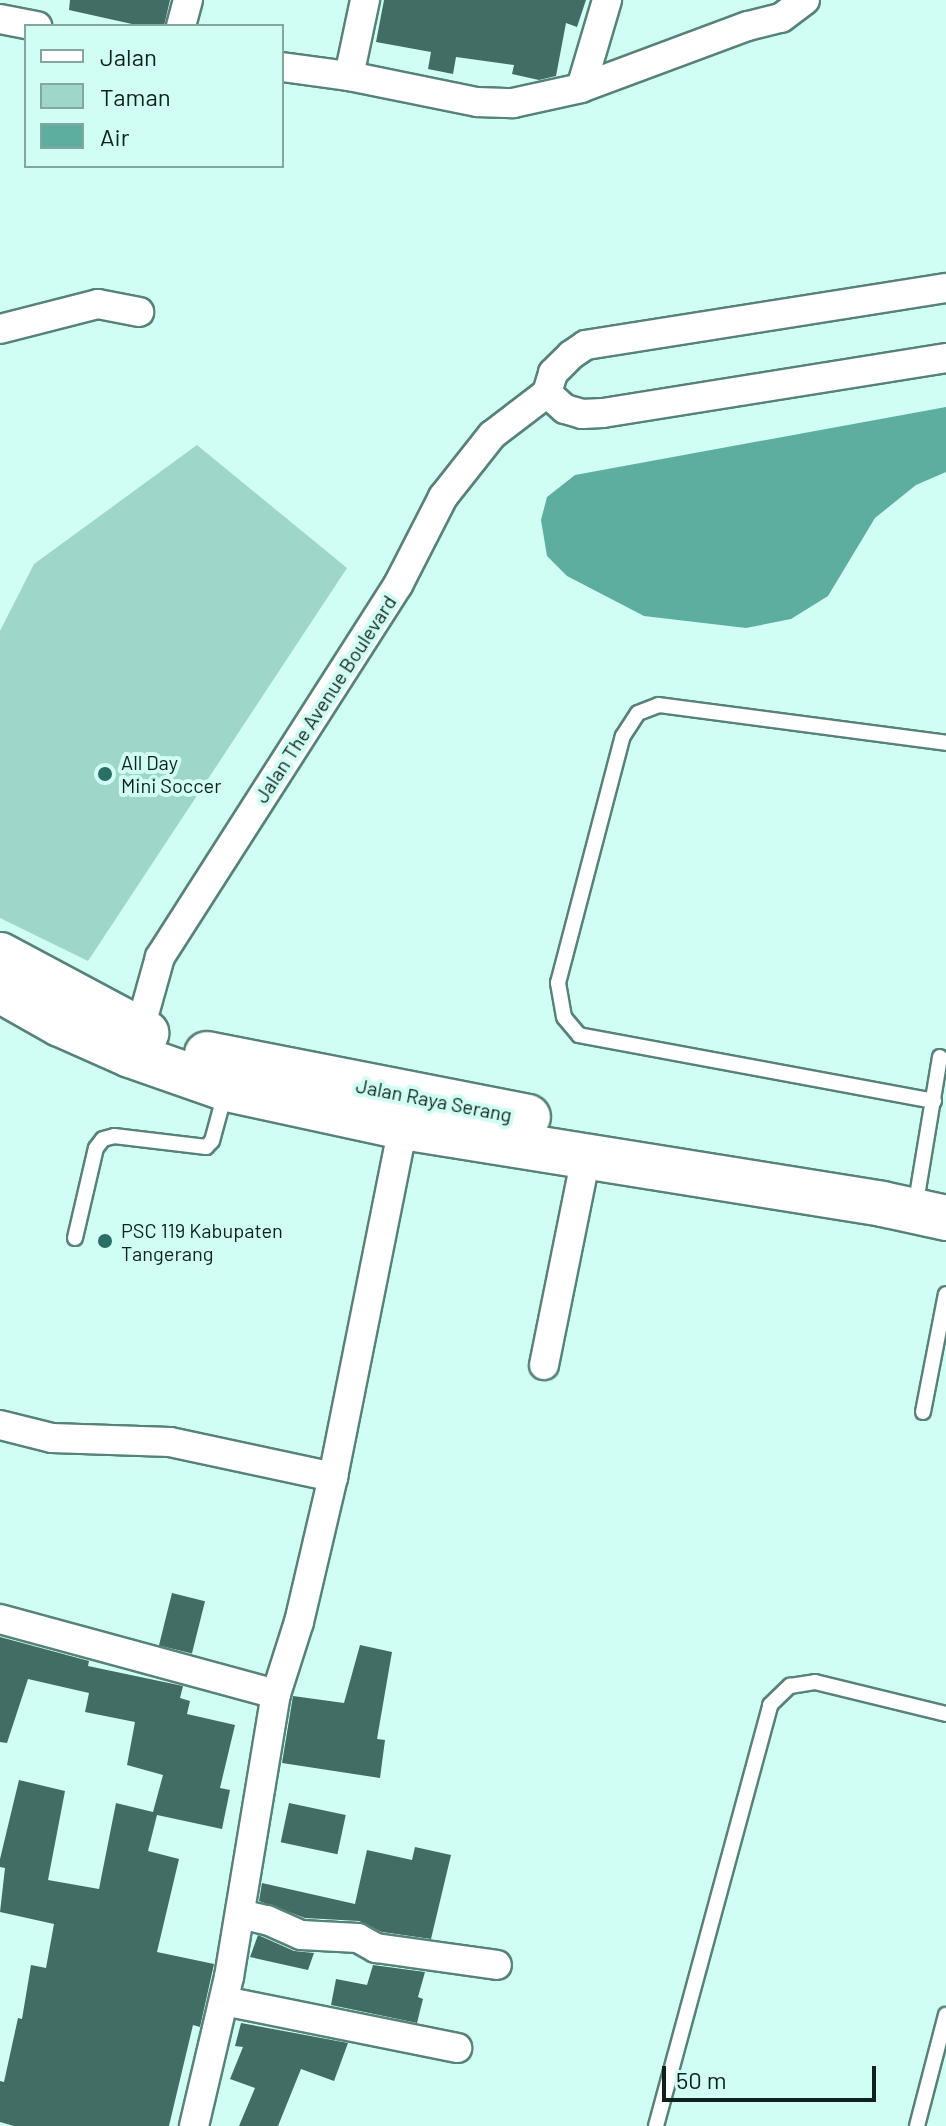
<!DOCTYPE html>
<style>
body{margin:0}
#map{position:relative;width:946px;height:2126px;overflow:hidden;background:#d0fef4;font-family:Barlow,sans-serif}
div>[style]{position:absolute}
[style*='--x']{left:calc(var(--x)*1px);top:calc(var(--y)*1px);width:calc(var(--w)*1px);rotate:calc(var(--a)*1deg)}
.green>*{inset:0;background:#9fd6ca}
.water>*{inset:0;background:#5eae9f}
.building>*{inset:0;background:#426d64;transform-origin:0 0}
.roads{filter:drop-shadow(2px 0 #578279) drop-shadow(-2px 0 #578279) drop-shadow(0 2px #578279) drop-shadow(0 -2px #578279)}
.lane>*{height:14px;margin:-7px;padding:0 7px;transform-origin:7px;border-radius:7px;background:#fff}
.street>*{height:28px;margin:-14px;padding:0 14px;transform-origin:14px;border-radius:14px;background:#fff}
.highway>*{height:44px;margin:-22px;padding:0 22px;transform-origin:22px;border-radius:22px;background:#fff}
.dots>*{width:22px;height:22px;translate:-50% -50%;box-sizing:border-box;border:4px solid #d0fef4;border-radius:50%}
span{translate:-50% -50%;white-space:nowrap;text-align:center;line-height:1.15;-webkit-text-stroke:8px #d0fef4;paint-order:stroke}
.street-label{font-size:20px;color:#0f211d}
.poi-label{font-size:20px;color:#0f211d}
.left{translate:0 -50%;text-align:left}
.legend{position:absolute;left:24px;top:24px;width:260px;height:144px;box-sizing:border-box;background:#d0fef4;border:2px solid #83a69e;margin:0;padding:10px 14px;list-style:none;font-size:24px;color:#0f211d}
.legend li{display:flex;align-items:center;gap:16px;height:40px}
.legend b{width:40px;border:2px solid #83a69e}
.scale{position:absolute;left:662px;top:2066px;width:214px;height:36px;box-sizing:border-box;border:4px solid #0f211d;border-top:0;padding-left:10px;font-size:24px;line-height:28px;white-space:nowrap;color:#0f211d;-webkit-text-stroke:6px #d0fef4;paint-order:stroke}
</style>
<div id="map">
<div class="green">
<i style="clip-path:polygon(197px 445px,347px 568px,88px 961px,0 918px,0 631px,34px 564px)"></i>
</div>
<div class="water">
<i style="clip-path:polygon(946px 407px,946px 472px,916px 485px,875px 518px,828px 596px,791px 619px,746px 628px,644px 616px,567px 576px,547px 556px,541px 520px,547px 497px,575px 475px)"></i>
</div>
<div class="building">
<i style="clip-path:polygon(70px 0,170px 0,164px 26px,141px 26px,69px 10px)"></i>
<i style="clip-path:polygon(384px 0,586px 0,577px 27px,566px 23px,556px 76px,539px 80px,512px 74px,514px 65px,456px 57px,453px 74px,428px 69px,431px 52px,376px 42px)"></i>
<i style="left:172px;top:1593px;width:34px;height:54px;rotate:14deg"></i>
<i style="clip-path:polygon(0 1637px,89px 1661px,88px 1666px,183px 1686px,180px 1698px,190px 1701px,187px 1714px,235px 1725px,220px 1788px,230px 1790px,222px 1829px,157px 1815px,148px 1851px,179px 1859px,157px 1952px,214px 1964px,200px 2027px,193px 2025px,169px 2126px,14px 2126px,0 2122px,0 2081px,4px 2082px,18px 2018px,22px 2019px,31px 1965px,46px 1968px,54px 1924px,0 1912px,5px 1868px,0 1867px,0 1859px,19px 1780px,65px 1791px,48px 1880px,99px 1889px,116px 1803px,153px 1812px,163px 1775px,127px 1765px,135px 1722px,85px 1712px,89px 1693px,28px 1679px,7px 1743px,0 1742px)"></i>
<i style="clip-path:polygon(360px 1645px,392px 1652px,377px 1739px,385px 1740px,380px 1778px,282px 1763px,293px 1696px,344px 1703px)"></i>
<i style="left:289px;top:1803px;width:58px;height:40px;rotate:12deg"></i>
<i style="clip-path:polygon(415px 1847px,451px 1855px,431px 1939px,382px 1932px,359px 1921px,305px 1918px,259px 1901px,262px 1883px,355px 1904px,367px 1850px,412px 1860px)"></i>
<i style="clip-path:polygon(258px 1935px,294px 1951px,314px 1953px,308px 1970px,250px 1957px)"></i>
<i style="clip-path:polygon(373px 1965px,425px 1972px,418px 1997px,423px 1999px,417px 2023px,331px 2005px,336px 1979px,367px 1985px)"></i>
<i style="clip-path:polygon(241px 2023px,348px 2043px,334px 2081px,301px 2069px,278px 2126px,239px 2126px,255px 2088px,230px 2079px,243px 2047px,235px 2046px)"></i>
</div>
<div class="roads">
<div class="lane">
<i style="--x:934;--y:1101;--w:361;--a:-169.5"></i>
<i style="--x:579;--y:1035;--w:23;--a:-130"></i>
<i style="--x:564;--y:1017;--w:35;--a:-100"></i>
<i style="--x:558;--y:983;--w:255;--a:-75.3"></i>
<i style="--x:623;--y:736;--w:27;--a:-57"></i>
<i style="--x:638;--y:713;--w:22;--a:-21"></i>
<i style="--x:659;--y:705;--w:290;--a:7.5"></i>
<i style="--x:915;--y:1208;--w:153;--a:-80.6"></i>
<i style="--x:75;--y:1238;--w:92;--a:-76.9"></i>
<i style="--x:96;--y:1148;--w:11;--a:-52"></i>
<i style="--x:103;--y:1139;--w:11;--a:-15"></i>
<i style="--x:114;--y:1136;--w:93;--a:6.8"></i>
<i style="--x:206;--y:1147;--w:8;--a:-45"></i>
<i style="--x:212;--y:1141;--w:50;--a:-74.8"></i>
<i style="--x:923;--y:1412;--w:120;--a:-79"></i>
<i style="--x:656;--y:2126;--w:436;--a:-74.8"></i>
<i style="--x:770;--y:1705;--w:28;--a:-44"></i>
<i style="--x:790;--y:1686;--w:25;--a:-9"></i>
<i style="--x:815;--y:1682;--w:135;--a:13.7"></i>
<i style="--x:917;--y:2126;--w:115;--a:-75.4"></i>
</div>
<div class="street">
<i style="--x:0;--y:19;--w:38;--a:11"></i>
<i style="--x:181;--y:26;--w:27;--a:-75"></i>
<i style="--x:282;--y:67;--w:68;--a:7.7"></i>
<i style="--x:349;--y:76;--w:131;--a:11.5"></i>
<i style="--x:477;--y:102;--w:36;--a:2"></i>
<i style="--x:513;--y:103;--w:70;--a:-12.4"></i>
<i style="--x:581;--y:88;--w:178;--a:-20.4"></i>
<i style="--x:748;--y:26;--w:34;--a:-14"></i>
<i style="--x:781;--y:18;--w:30;--a:-37"></i>
<i style="--x:349;--y:76;--w:78;--a:-78.1"></i>
<i style="--x:581;--y:88;--w:92;--a:-73.5"></i>
<i style="--x:0;--y:329;--w:101;--a:-14.3"></i>
<i style="--x:98;--y:304;--w:42;--a:11"></i>
<i style="--x:547;--y:393;--w:24;--a:42"></i>
<i style="--x:565;--y:409;--w:18;--a:16"></i>
<i style="--x:582;--y:414;--w:21;--a:-3"></i>
<i style="--x:603;--y:413;--w:347;--a:-9.1"></i>
<i style="--x:136;--y:1043;--w:89;--a:-74.4"></i>
<i style="--x:160;--y:957;--w:442;--a:-57.4"></i>
<i style="--x:398;--y:585;--w:99;--a:-62.9"></i>
<i style="--x:443;--y:497;--w:79;--a:-51.7"></i>
<i style="--x:492;--y:435;--w:69;--a:-37.4"></i>
<i style="--x:547;--y:393;--w:21;--a:-73"></i>
<i style="--x:553;--y:373;--w:25;--a:-45"></i>
<i style="--x:571;--y:355;--w:18;--a:-34"></i>
<i style="--x:586;--y:345;--w:364;--a:-9"></i>
<i style="--x:544;--y:1365;--w:212;--a:-78.6"></i>
<i style="--x:0;--y:1425;--w:54;--a:14"></i>
<i style="--x:52;--y:1438;--w:118;--a:1.9"></i>
<i style="--x:170;--y:1442;--w:167;--a:12.1"></i>
<i style="--x:0;--y:1619;--w:286;--a:15.2"></i>
<i style="--x:240;--y:1914;--w:28;--a:13"></i>
<i style="--x:267;--y:1920;--w:37;--a:24"></i>
<i style="--x:301;--y:1935;--w:57;--a:3"></i>
<i style="--x:358;--y:1938;--w:21;--a:29"></i>
<i style="--x:376;--y:1948;--w:122;--a:8"></i>
<i style="--x:224;--y:2001;--w:238;--a:11.4"></i>
<i style="--x:194;--y:2126;--w:153;--a:-76.8"></i>
<i style="--x:229;--y:1977;--w:287;--a:-80.6"></i>
<i style="--x:276;--y:1694;--w:76;--a:-72.3"></i>
<i style="--x:299;--y:1622;--w:149;--a:-76.8"></i>
<i style="--x:333;--y:1477;--w:357;--a:-78.7"></i>
</div>
<div class="highway">
<i style="--x:0;--y:955;--w:166;--a:28.1"></i>
<i style="--x:0;--y:990;--w:69;--a:29.5"></i>
<i style="--x:60;--y:1024;--w:77;--a:23.9"></i>
<i style="--x:130;--y:1055;--w:103;--a:19.3"></i>
<i style="--x:227;--y:1089;--w:180;--a:12.2"></i>
<i style="--x:403;--y:1127;--w:485;--a:9.1"></i>
<i style="--x:882;--y:1204;--w:66;--a:12.3"></i>
<i style="--x:207;--y:1054;--w:327;--a:11.1"></i>
</div>
</div>
<div class="dots">
<i style="left:105px;top:774px;background:#296f63"></i>
<i style="left:105px;top:1241px;background:#296f63"></i>
</div>
<div class="street-label">
<span style="left:325px;top:699px;rotate:-57deg">Jalan The Avenue Boulevard</span>
<span style="left:434px;top:1100px;rotate:11deg">Jalan Raya Serang</span>
</div>
<div class="poi-label">
<span class="left" style="left:121px;top:774px">All Day<br>Mini Soccer</span>
<span class="left" style="left:121px;top:1242px">PSC 119 Kabupaten<br>Tangerang</span>
</div>
<ul class="legend">
<li><b style="height:10px;background:#fff"></b>Jalan</li>
<li><b style="height:22px;background:#9fd6ca"></b>Taman</li>
<li><b style="height:22px;background:#5eae9f"></b>Air</li>
</ul>
<div class="scale">50 m</div>
</div>
